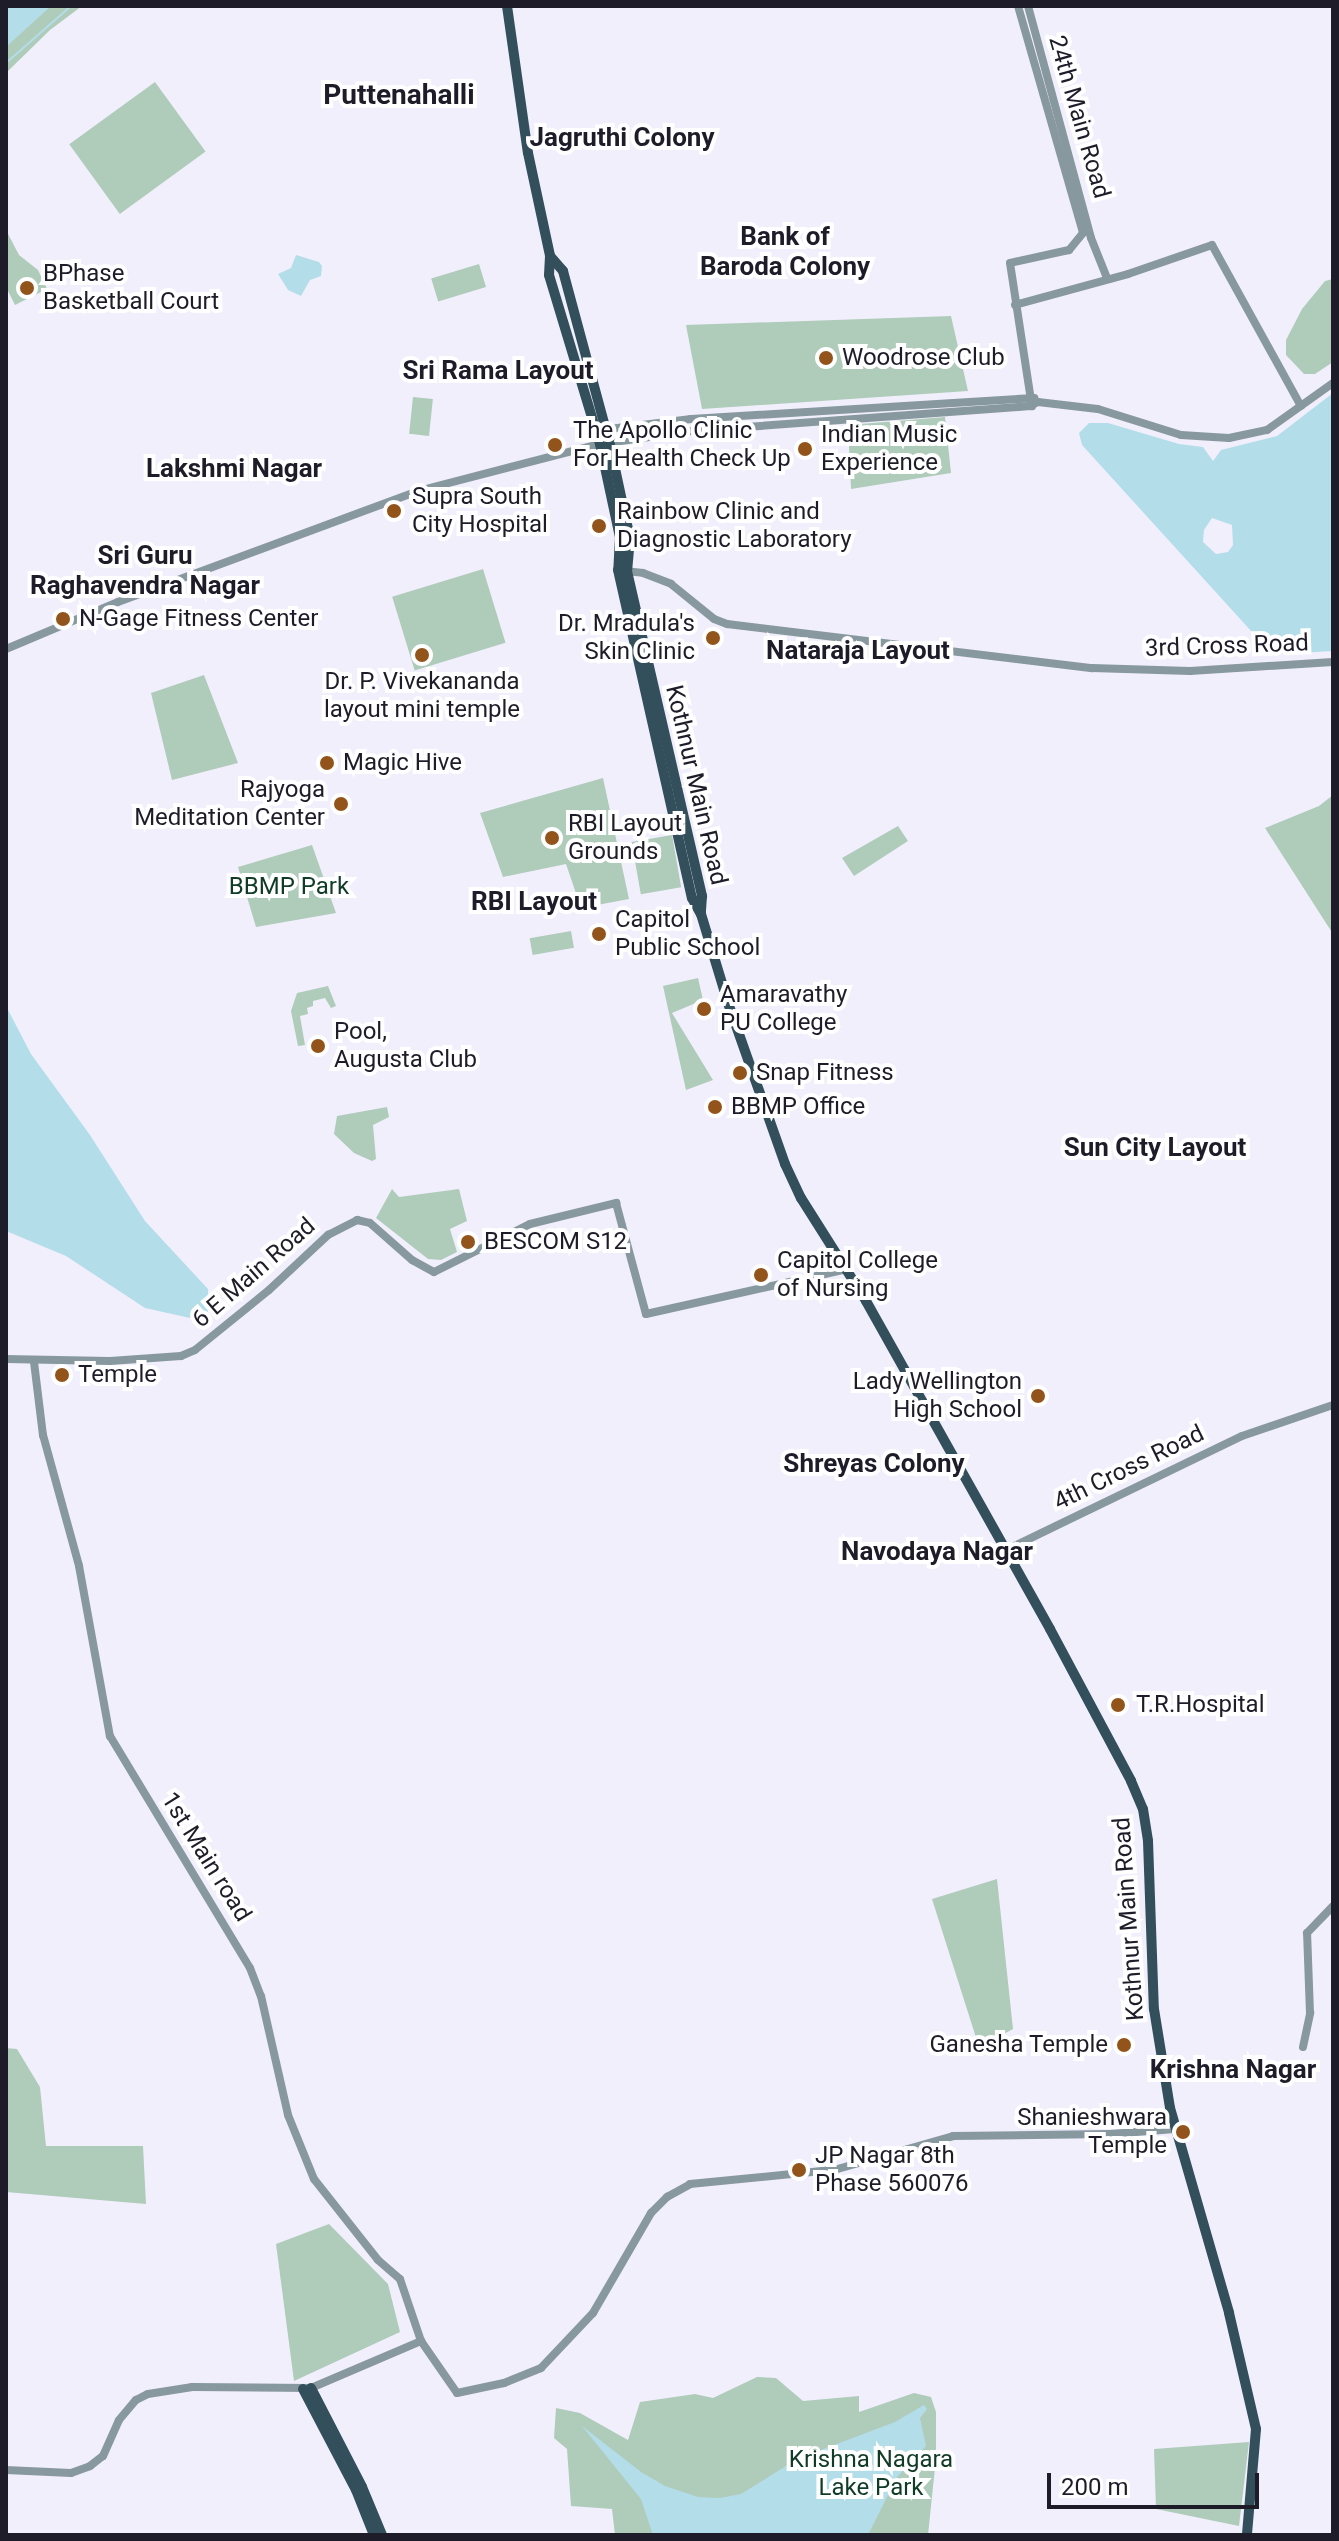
<!DOCTYPE html>
<style>
body{margin:0}
#map{position:relative;width:1339px;height:2541px;overflow:hidden;background:#f2effd;font-family:Roboto,sans-serif}
div>[style]{position:absolute}
[style*='--x']{left:calc(var(--x)*1px);top:calc(var(--y)*1px);width:calc(var(--w)*1px);rotate:calc(var(--a)*1deg)}
.green>*{inset:0;background:#afcbba;transform-origin:0 0}
.water>*{inset:0;background:#b4ddea}
.stream>*{height:2px;margin:-1px;padding:0 1px;transform-origin:1px;border-radius:1px;background:#b4ddea}
.minor>*{height:8px;margin:-4px;padding:0 4px;transform-origin:4px;border-radius:4px;background:#88989f}
.major>*{height:10px;margin:-5px;padding:0 5px;transform-origin:5px;border-radius:5px;background:#334f5c}
.dots>*{width:22px;height:22px;translate:-50% -50%;box-sizing:border-box;border:4px solid #fff;border-radius:50%}
span{translate:-50% -50%;white-space:nowrap;text-align:center;line-height:1.15;-webkit-text-stroke:8px #fff;paint-order:stroke}
.street-label{font-size:24px;color:#1e1c28}
.poi-label{font-size:24px;color:#1e1c28}
.left{translate:0 -50%;text-align:left}
.right{translate:-100% -50%;text-align:right}
.park-label{font-size:24px;color:#103c27}
.neighbourhood-label{font-size:26px;color:#1e1c28;font-weight:700}
.quarter-label{font-size:28px;color:#1e1c28;font-weight:700}
.frame{position:absolute;inset:0;border:8px solid #1e1c28;pointer-events:none}
.scale{position:absolute;left:1047px;top:2473px;width:212px;height:36px;box-sizing:border-box;border:4px solid #1e1c28;border-top:0;padding-left:10px;font-size:24px;line-height:28px;white-space:nowrap;color:#1e1c28;-webkit-text-stroke:6px #fff;paint-order:stroke}
</style>
<div id="map">
<div class="green">
<i style="clip-path:polygon(6px 6px,82px 6px,50px 30px,6px 73px)"></i>
<i style="left:155px;top:82px;width:86px;height:106px;rotate:54deg"></i>
<i style="clip-path:polygon(6px 230px,19px 255px,38px 270px,47px 289px,15px 305px,6px 287px)"></i>
<i style="left:479px;top:264px;width:24px;height:50px;rotate:73deg"></i>
<i style="clip-path:polygon(1333px 279px,1333px 362px,1315px 374px,1304px 374px,1286px 355px,1286px 340px,1302px 309px,1325px 281px)"></i>
<i style="clip-path:polygon(951px 316px,968px 391px,702px 409px,686px 325px)"></i>
<i style="left:413px;top:397px;width:20px;height:37px;rotate:6deg"></i>
<i style="clip-path:polygon(945px 417px,951px 473px,851px 489px,848px 425px)"></i>
<i style="left:483px;top:569px;width:77px;height:95px;rotate:73deg"></i>
<i style="clip-path:polygon(204px 675px,238px 763px,172px 780px,151px 693px)"></i>
<i style="clip-path:polygon(603px 778px,629px 899px,581px 908px,566px 864px,503px 877px,480px 813px)"></i>
<i style="clip-path:polygon(1333px 795px,1333px 934px,1265px 828px,1319px 806px)"></i>
<i style="clip-path:polygon(898px 826px,908px 841px,854px 876px,842px 858px)"></i>
<i style="left:672px;top:835px;width:53px;height:41px;rotate:80deg"></i>
<i style="clip-path:polygon(312px 845px,336px 913px,256px 927px,238px 867px)"></i>
<i style="left:571px;top:931px;width:17px;height:42px;rotate:80deg"></i>
<i style="clip-path:polygon(698px 978px,703px 1000px,672px 1013px,713px 1080px,686px 1090px,663px 986px)"></i>
<i style="clip-path:polygon(328px 986px,336px 1006px,331px 1008px,325px 998px,313px 1001px,313px 1006px,307px 1008px,308px 1014px,300px 1016px,305px 1045px,298px 1046px,291px 1011px,297px 993px)"></i>
<i style="clip-path:polygon(387px 1107px,389px 1117px,373px 1125px,376px 1159px,372px 1161px,354px 1153px,334px 1134px,337px 1116px)"></i>
<i style="clip-path:polygon(392px 1189px,399px 1197px,459px 1189px,467px 1221px,450px 1229px,457px 1252px,441px 1260px,428px 1259px,376px 1218px)"></i>
<i style="clip-path:polygon(997px 1879px,1013px 2029px,979px 2047px,932px 1899px)"></i>
<i style="clip-path:polygon(6px 2048px,17px 2049px,40px 2087px,46px 2146px,143px 2146px,146px 2204px,6px 2192px)"></i>
<i style="clip-path:polygon(329px 2224px,388px 2284px,400px 2332px,294px 2381px,276px 2244px)"></i>
<i style="clip-path:polygon(757px 2377px,776px 2378px,803px 2401px,859px 2396px,859px 2412px,914px 2393px,931px 2397px,936px 2412px,936px 2458px,928px 2535px,615px 2535px,612px 2509px,571px 2506px,567px 2449px,554px 2438px,556px 2408px,580px 2413px,628px 2440px,640px 2402px,695px 2394px,713px 2398px)"></i>
<i style="clip-path:polygon(1249px 2442px,1239px 2526px,1156px 2509px,1154px 2449px)"></i>
</div>
<div class="water">
<i style="clip-path:polygon(6px 6px,51px 6px,6px 47px)"></i>
<i style="clip-path:polygon(296px 255px,319px 262px,322px 266px,321px 276px,310px 280px,301px 296px,288px 290px,278px 274px,291px 268px)"></i>
<i style="clip-path:polygon(evenodd,1333px 393px,1333px 651px,1280px 654px,1262px 643px,1082px 445px,1079px 433px,1089px 423px,1108px 423px,1179px 444px,1203px 447px,1213px 461px,1221px 450px,1277px 436px,1333px 393px,1212px 518px,1232px 525px,1233px 545px,1228px 552px,1216px 554px,1203px 542px,1204px 530px,1212px 518px)"></i>
<i style="clip-path:polygon(6px 1006px,31px 1054px,90px 1135px,145px 1221px,208px 1289px,208px 1322px,145px 1308px,66px 1256px,6px 1231px)"></i>
<i style="clip-path:polygon(924px 2405px,927px 2409px,920px 2418px,926px 2446px,887px 2488px,873px 2481px,890px 2491px,868px 2535px,653px 2535px,641px 2499px,582px 2426px,641px 2472px,665px 2486px,698px 2497px,720px 2498px,741px 2494px,797px 2459px,895px 2422px)"></i>
</div>
<div class="stream">
<i style="--x:6;--y:63;--w:86;--a:-41.2"></i>
</div>
<div class="minor">
<i style="--x:1018;--y:6;--w:236;--a:74"></i>
<i style="--x:1083;--y:233;--w:22;--a:129"></i>
<i style="--x:1069;--y:250;--w:60;--a:167.6"></i>
<i style="--x:1010;--y:263;--w:145;--a:81.3"></i>
<i style="--x:1028;--y:6;--w:240;--a:74.8"></i>
<i style="--x:1091;--y:238;--w:43;--a:68.2"></i>
<i style="--x:1015;--y:305;--w:117;--a:-15.3"></i>
<i style="--x:1128;--y:274;--w:89;--a:-19"></i>
<i style="--x:1212;--y:245;--w:184;--a:61.1"></i>
<i style="--x:1038;--y:402;--w:60;--a:6.7"></i>
<i style="--x:1098;--y:409;--w:87;--a:17.4"></i>
<i style="--x:1181;--y:435;--w:48;--a:3.6"></i>
<i style="--x:1229;--y:438;--w:39;--a:-12"></i>
<i style="--x:1267;--y:430;--w:81;--a:-35.5"></i>
<i style="--x:601;--y:430;--w:91;--a:-7"></i>
<i style="--x:691;--y:419;--w:344;--a:-3.5"></i>
<i style="--x:625;--y:571;--w:18;--a:6"></i>
<i style="--x:643;--y:573;--w:30;--a:21"></i>
<i style="--x:671;--y:584;--w:55;--a:39.1"></i>
<i style="--x:714;--y:619;--w:14;--a:21"></i>
<i style="--x:727;--y:624;--w:368;--a:6.9"></i>
<i style="--x:1092;--y:668;--w:98;--a:1.8"></i>
<i style="--x:1190;--y:671;--w:143;--a:-3.6"></i>
<i style="--x:6;--y:649;--w:121;--a:-22.8"></i>
<i style="--x:118;--y:602;--w:320;--a:-20.3"></i>
<i style="--x:418;--y:491;--w:188;--a:-14.5"></i>
<i style="--x:600;--y:444;--w:92;--a:-8.1"></i>
<i style="--x:691;--y:431;--w:340;--a:-4.2"></i>
<i style="--x:1030;--y:406;--w:9;--a:-27"></i>
<i style="--x:6;--y:1359;--w:104;--a:1.1"></i>
<i style="--x:110;--y:1361;--w:71;--a:-4"></i>
<i style="--x:181;--y:1356;--w:15;--a:-23"></i>
<i style="--x:195;--y:1350;--w:95;--a:-39"></i>
<i style="--x:269;--y:1290;--w:81;--a:-43"></i>
<i style="--x:328;--y:1235;--w:33;--a:-27"></i>
<i style="--x:357;--y:1220;--w:13;--a:13"></i>
<i style="--x:370;--y:1223;--w:56;--a:41.4"></i>
<i style="--x:412;--y:1260;--w:25;--a:29"></i>
<i style="--x:434;--y:1272;--w:107;--a:-26.6"></i>
<i style="--x:530;--y:1224;--w:89;--a:-13.7"></i>
<i style="--x:616;--y:1203;--w:115;--a:74.9"></i>
<i style="--x:646;--y:1314;--w:206;--a:-12.6"></i>
<i style="--x:34;--y:1362;--w:74;--a:83"></i>
<i style="--x:43;--y:1435;--w:136;--a:74.6"></i>
<i style="--x:79;--y:1566;--w:173;--a:79.7"></i>
<i style="--x:110;--y:1736;--w:271;--a:58.9"></i>
<i style="--x:250;--y:1968;--w:30;--a:69"></i>
<i style="--x:261;--y:1996;--w:122;--a:77.2"></i>
<i style="--x:288;--y:2115;--w:69;--a:67.9"></i>
<i style="--x:314;--y:2179;--w:103;--a:51.7"></i>
<i style="--x:378;--y:2260;--w:29;--a:41"></i>
<i style="--x:400;--y:2279;--w:65;--a:71.3"></i>
<i style="--x:421;--y:2341;--w:63;--a:55.3"></i>
<i style="--x:457;--y:2393;--w:48;--a:-12"></i>
<i style="--x:504;--y:2383;--w:40;--a:-22"></i>
<i style="--x:541;--y:2368;--w:76;--a:-46.6"></i>
<i style="--x:593;--y:2313;--w:116;--a:-59.9"></i>
<i style="--x:651;--y:2213;--w:23;--a:-45"></i>
<i style="--x:667;--y:2197;--w:26;--a:-29"></i>
<i style="--x:690;--y:2184;--w:145;--a:-5.6"></i>
<i style="--x:834;--y:2170;--w:124;--a:-15.9"></i>
<i style="--x:953;--y:2136;--w:157;--a:-0.7"></i>
<i style="--x:1110;--y:2134;--w:65;--a:-4.4"></i>
<i style="--x:1004;--y:1551;--w:264;--a:-25.8"></i>
<i style="--x:1242;--y:1436;--w:96;--a:-18.8"></i>
<i style="--x:1303;--y:2047;--w:35;--a:-78"></i>
<i style="--x:1310;--y:2013;--w:80;--a:-92.1"></i>
<i style="--x:1307;--y:1933;--w:37;--a:-46"></i>
<i style="--x:6;--y:2470;--w:65;--a:2.6"></i>
<i style="--x:71;--y:2473;--w:20;--a:-20"></i>
<i style="--x:90;--y:2466;--w:16;--a:-38"></i>
<i style="--x:103;--y:2456;--w:39;--a:-66"></i>
<i style="--x:119;--y:2420;--w:26;--a:-50"></i>
<i style="--x:136;--y:2400;--w:13;--a:-27"></i>
<i style="--x:148;--y:2394;--w:45;--a:-9"></i>
<i style="--x:192;--y:2387;--w:119;--a:0.5"></i>
<i style="--x:311;--y:2388;--w:120;--a:-23.1"></i>
</div>
<div class="major">
<i style="--x:507;--y:6;--w:148;--a:81.9"></i>
<i style="--x:528;--y:153;--w:105;--a:77.9"></i>
<i style="--x:550;--y:256;--w:19;--a:93"></i>
<i style="--x:549;--y:275;--w:177;--a:73.2"></i>
<i style="--x:600;--y:444;--w:95;--a:77.9"></i>
<i style="--x:620;--y:537;--w:33;--a:93"></i>
<i style="--x:618;--y:570;--w:336;--a:77.3"></i>
<i style="--x:692;--y:898;--w:18;--a:61"></i>
<i style="--x:701;--y:914;--w:93;--a:73.1"></i>
<i style="--x:728;--y:1003;--w:171;--a:70.5"></i>
<i style="--x:785;--y:1164;--w:38;--a:65"></i>
<i style="--x:801;--y:1198;--w:122;--a:57.7"></i>
<i style="--x:866;--y:1301;--w:376;--a:60.7"></i>
<i style="--x:1050;--y:1629;--w:172;--a:61.9"></i>
<i style="--x:1131;--y:1781;--w:30;--a:67"></i>
<i style="--x:1143;--y:1809;--w:32;--a:81"></i>
<i style="--x:1148;--y:1841;--w:168;--a:88"></i>
<i style="--x:1154;--y:2009;--w:100;--a:80.8"></i>
<i style="--x:1170;--y:2108;--w:213;--a:73.9"></i>
<i style="--x:1229;--y:2313;--w:119;--a:76.9"></i>
<i style="--x:1256;--y:2429;--w:106;--a:94.9"></i>
<i style="--x:550;--y:256;--w:20;--a:49"></i>
<i style="--x:563;--y:271;--w:180;--a:74.9"></i>
<i style="--x:610;--y:445;--w:95;--a:77.9"></i>
<i style="--x:630;--y:538;--w:33;--a:95"></i>
<i style="--x:627;--y:571;--w:334;--a:77"></i>
<i style="--x:702;--y:896;--w:16;--a:94"></i>
<i style="--x:311;--y:2388;--w:111;--a:62.7"></i>
<i style="--x:362;--y:2487;--w:52;--a:67.4"></i>
<i style="--x:303;--y:2389;--w:114;--a:62.3"></i>
<i style="--x:356;--y:2490;--w:48;--a:68.2"></i>
</div>
<div class="dots">
<i style="left:27px;top:288px;background:#92541a"></i>
<i style="left:826px;top:358px;background:#92541a"></i>
<i style="left:555px;top:445px;background:#92541a"></i>
<i style="left:805px;top:449px;background:#92541a"></i>
<i style="left:394px;top:511px;background:#92541a"></i>
<i style="left:599px;top:526px;background:#92541a"></i>
<i style="left:63px;top:619px;background:#92541a"></i>
<i style="left:713px;top:638px;background:#92541a"></i>
<i style="left:422px;top:655px;background:#92541a"></i>
<i style="left:327px;top:763px;background:#92541a"></i>
<i style="left:341px;top:804px;background:#92541a"></i>
<i style="left:552px;top:838px;background:#92541a"></i>
<i style="left:599px;top:934px;background:#92541a"></i>
<i style="left:704px;top:1009px;background:#92541a"></i>
<i style="left:318px;top:1046px;background:#92541a"></i>
<i style="left:740px;top:1073px;background:#92541a"></i>
<i style="left:715px;top:1107px;background:#92541a"></i>
<i style="left:468px;top:1242px;background:#92541a"></i>
<i style="left:761px;top:1275px;background:#92541a"></i>
<i style="left:62px;top:1375px;background:#92541a"></i>
<i style="left:1038px;top:1396px;background:#92541a"></i>
<i style="left:1118px;top:1705px;background:#92541a"></i>
<i style="left:1124px;top:2045px;background:#92541a"></i>
<i style="left:1183px;top:2132px;background:#92541a"></i>
<i style="left:799px;top:2170px;background:#92541a"></i>
</div>
<div class="street-label">
<span style="left:1079px;top:117px;rotate:74deg">24th Main Road</span>
<span style="left:1227px;top:646px;rotate:-2deg">3rd Cross Road</span>
<span style="left:696px;top:785px;rotate:77deg">Kothnur Main Road</span>
<span style="left:254px;top:1273px;rotate:-41deg">6 E Main Road</span>
<span style="left:1129px;top:1468px;rotate:-26deg">4th Cross Road</span>
<span style="left:206px;top:1857px;rotate:58deg">1st Main road</span>
<span style="left:1129px;top:1919px;rotate:-94deg">Kothnur Main Road</span>
</div>
<div class="poi-label">
<span class="left" style="left:43px;top:288px">BPhase<br>Basketball Court</span>
<span class="left" style="left:842px;top:358px">Woodrose Club</span>
<span class="left" style="left:573px;top:445px">The Apollo Clinic<br>For Health Check Up</span>
<span class="left" style="left:821px;top:449px">Indian Music<br>Experience</span>
<span class="left" style="left:412px;top:511px">Supra South<br>City Hospital</span>
<span class="left" style="left:617px;top:526px">Rainbow Clinic and<br>Diagnostic Laboratory</span>
<span class="left" style="left:79px;top:619px">N-Gage Fitness Center</span>
<span class="right" style="left:695px;top:638px">Dr. Mradula's<br>Skin Clinic</span>
<span style="left:422px;top:696px">Dr. P. Vivekananda<br>layout mini temple</span>
<span class="left" style="left:343px;top:763px">Magic Hive</span>
<span class="right" style="left:325px;top:804px">Rajyoga<br>Meditation Center</span>
<span class="left" style="left:568px;top:838px">RBI Layout<br>Grounds</span>
<span class="left" style="left:615px;top:934px">Capitol<br>Public School</span>
<span class="left" style="left:720px;top:1009px">Amaravathy<br>PU College</span>
<span class="left" style="left:334px;top:1046px">Pool,<br>Augusta Club</span>
<span class="left" style="left:756px;top:1073px">Snap Fitness</span>
<span class="left" style="left:731px;top:1107px">BBMP Office</span>
<span class="left" style="left:484px;top:1242px">BESCOM S12</span>
<span class="left" style="left:777px;top:1275px">Capitol College<br>of Nursing</span>
<span class="left" style="left:78px;top:1375px">Temple</span>
<span class="right" style="left:1022px;top:1396px">Lady Wellington<br>High School</span>
<span class="left" style="left:1136px;top:1705px">T.R.Hospital</span>
<span class="right" style="left:1108px;top:2045px">Ganesha Temple</span>
<span class="right" style="left:1167px;top:2132px">Shanieshwara<br>Temple</span>
<span class="left" style="left:815px;top:2170px">JP Nagar 8th<br>Phase 560076</span>
</div>
<div class="park-label">
<span style="left:289px;top:887px">BBMP Park</span>
<span style="left:871px;top:2474px">Krishna Nagara<br>Lake Park</span>
</div>
<div class="neighbourhood-label">
<span style="left:622px;top:138px">Jagruthi Colony</span>
<span style="left:785px;top:252px">Bank of<br>Baroda Colony</span>
<span style="left:498px;top:371px">Sri Rama Layout</span>
<span style="left:234px;top:469px">Lakshmi Nagar</span>
<span style="left:145px;top:571px">Sri Guru<br>Raghavendra Nagar</span>
<span style="left:858px;top:651px">Nataraja Layout</span>
<span style="left:534px;top:902px">RBI Layout</span>
<span style="left:1155px;top:1148px">Sun City Layout</span>
<span style="left:874px;top:1464px">Shreyas Colony</span>
<span style="left:937px;top:1552px">Navodaya Nagar</span>
<span style="left:1233px;top:2070px">Krishna Nagar</span>
</div>
<div class="quarter-label">
<span style="left:399px;top:95px">Puttenahalli</span>
</div>
<div class="frame"></div>
<div class="scale">200 m</div>
</div>
